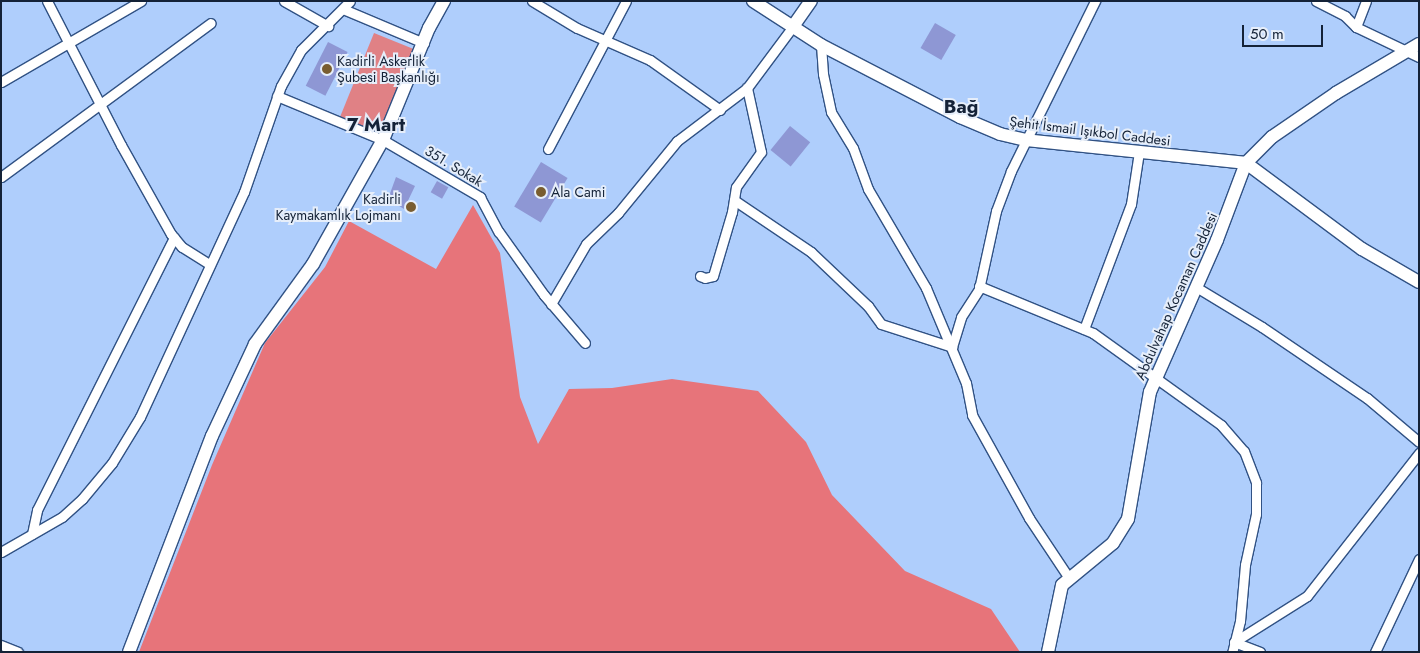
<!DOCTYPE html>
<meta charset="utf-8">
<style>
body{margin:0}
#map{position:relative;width:1420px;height:653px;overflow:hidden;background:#afcefc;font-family:Jost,sans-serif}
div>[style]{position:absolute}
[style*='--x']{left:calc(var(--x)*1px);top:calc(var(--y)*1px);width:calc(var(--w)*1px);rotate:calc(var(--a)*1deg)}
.green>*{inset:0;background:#e08185;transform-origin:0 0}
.forest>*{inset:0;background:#e7747a}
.building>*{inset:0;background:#8e97d4;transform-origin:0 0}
.roads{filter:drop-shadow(1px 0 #315284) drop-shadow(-1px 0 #315284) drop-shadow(0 1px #315284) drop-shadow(0 -1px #315284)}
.street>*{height:9px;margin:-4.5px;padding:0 4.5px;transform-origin:4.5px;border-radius:4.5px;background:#fff}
.secondary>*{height:12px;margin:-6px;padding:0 6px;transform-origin:6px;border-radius:6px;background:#fff}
.dots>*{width:14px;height:14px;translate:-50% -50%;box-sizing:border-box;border:2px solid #e6eefa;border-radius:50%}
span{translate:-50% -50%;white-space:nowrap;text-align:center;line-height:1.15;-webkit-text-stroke:4px #e6eefa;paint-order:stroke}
.poi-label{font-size:14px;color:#142237}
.left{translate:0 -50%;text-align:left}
.right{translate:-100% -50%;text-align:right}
.street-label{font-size:14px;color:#142237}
.district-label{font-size:19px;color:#142237;font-weight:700}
.frame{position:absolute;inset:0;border:2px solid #142237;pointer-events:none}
.scale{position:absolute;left:1242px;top:25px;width:81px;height:22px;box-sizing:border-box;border:2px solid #142237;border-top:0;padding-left:6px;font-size:15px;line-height:18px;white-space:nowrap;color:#142237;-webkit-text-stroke:4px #e6eefa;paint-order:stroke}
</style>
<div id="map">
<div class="green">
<i style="left:374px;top:33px;width:50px;height:95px;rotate:22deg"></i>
</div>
<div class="forest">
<i style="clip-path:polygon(473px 205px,500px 253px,520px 397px,538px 444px,569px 389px,612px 388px,672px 379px,758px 391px,806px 442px,832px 495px,905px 571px,991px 609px,1020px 652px,139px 652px,212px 465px,265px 343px,325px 267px,349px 221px,436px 269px)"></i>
</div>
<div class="building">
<i style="left:935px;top:23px;width:24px;height:29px;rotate:30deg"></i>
<i style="left:328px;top:42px;width:22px;height:49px;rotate:27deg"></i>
<i style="left:790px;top:126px;width:26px;height:31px;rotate:39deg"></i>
<i style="left:541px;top:162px;width:31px;height:52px;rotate:31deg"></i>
<i style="clip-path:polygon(396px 177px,415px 186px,404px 209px,388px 199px)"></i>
<i style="left:437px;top:181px;width:13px;height:13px;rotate:29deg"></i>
</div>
<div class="roads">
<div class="street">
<i style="--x:47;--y:1;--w:162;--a:62.8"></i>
<i style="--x:121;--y:145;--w:102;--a:60.7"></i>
<i style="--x:171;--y:234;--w:17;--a:50"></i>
<i style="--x:182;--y:247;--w:32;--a:32"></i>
<i style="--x:284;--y:1;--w:51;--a:29.6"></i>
<i style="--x:532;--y:1;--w:52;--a:31"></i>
<i style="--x:577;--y:28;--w:80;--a:23.7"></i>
<i style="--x:650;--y:60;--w:86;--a:35.5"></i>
<i style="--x:1316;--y:1;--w:33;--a:27"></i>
<i style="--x:1345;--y:16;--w:16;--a:45"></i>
<i style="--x:1356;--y:27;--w:70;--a:25.5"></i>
<i style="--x:343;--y:9;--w:88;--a:22.8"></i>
<i style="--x:1356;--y:27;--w:28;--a:-69"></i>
<i style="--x:821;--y:45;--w:29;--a:86"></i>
<i style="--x:823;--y:74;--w:39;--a:78"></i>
<i style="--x:831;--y:112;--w:42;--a:58.6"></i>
<i style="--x:853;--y:148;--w:44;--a:69.9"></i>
<i style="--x:868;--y:189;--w:115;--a:59.6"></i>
<i style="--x:926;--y:288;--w:103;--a:67.2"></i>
<i style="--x:966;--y:383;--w:33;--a:79"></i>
<i style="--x:972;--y:415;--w:118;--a:61"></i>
<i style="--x:1029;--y:518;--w:72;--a:56.3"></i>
<i style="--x:1;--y:82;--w:162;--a:-30.1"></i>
<i style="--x:277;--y:96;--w:115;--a:22.5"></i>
<i style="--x:383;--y:140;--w:113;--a:30.4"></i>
<i style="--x:480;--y:197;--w:40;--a:62"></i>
<i style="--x:499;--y:232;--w:77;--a:54.5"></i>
<i style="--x:544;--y:295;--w:63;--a:49.5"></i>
<i style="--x:548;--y:149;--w:167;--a:-62.2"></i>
<i style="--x:1;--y:177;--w:260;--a:-36.3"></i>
<i style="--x:734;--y:200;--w:93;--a:34"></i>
<i style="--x:811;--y:252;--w:79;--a:43.5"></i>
<i style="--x:868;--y:306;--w:22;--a:54"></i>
<i style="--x:881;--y:324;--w:75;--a:17.9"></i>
<i style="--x:952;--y:347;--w:31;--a:-73"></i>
<i style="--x:961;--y:317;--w:33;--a:-57"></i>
<i style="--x:979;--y:289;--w:80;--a:-77.7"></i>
<i style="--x:996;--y:211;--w:43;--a:-69.4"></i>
<i style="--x:1011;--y:171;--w:190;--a:-63.7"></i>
<i style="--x:700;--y:276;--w:5;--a:22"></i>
<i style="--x:705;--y:278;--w:8;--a:-14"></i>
<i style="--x:713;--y:276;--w:67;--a:-73.5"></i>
<i style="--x:732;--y:212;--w:25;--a:-81"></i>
<i style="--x:736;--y:187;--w:43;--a:-54.5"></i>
<i style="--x:761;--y:152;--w:66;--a:-102.3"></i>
<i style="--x:979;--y:286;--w:123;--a:22.4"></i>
<i style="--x:1093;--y:333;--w:158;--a:35.7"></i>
<i style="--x:1221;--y:425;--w:35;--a:49"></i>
<i style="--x:1244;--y:451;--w:34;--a:69"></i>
<i style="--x:1256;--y:483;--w:31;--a:90"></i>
<i style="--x:1256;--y:514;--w:52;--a:102.2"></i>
<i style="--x:1245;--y:565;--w:56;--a:95.1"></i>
<i style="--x:1240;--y:621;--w:32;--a:104"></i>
<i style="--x:1196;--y:287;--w:77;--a:31.2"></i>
<i style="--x:1262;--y:327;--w:127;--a:34.1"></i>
<i style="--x:1367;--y:398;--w:68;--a:40.2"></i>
<i style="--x:551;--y:304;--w:69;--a:-59.7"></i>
<i style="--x:586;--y:244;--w:45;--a:-44.1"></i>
<i style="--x:618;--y:213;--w:93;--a:-50.7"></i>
<i style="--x:677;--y:141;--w:88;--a:-37.1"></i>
<i style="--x:747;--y:88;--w:79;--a:-53.3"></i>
<i style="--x:1084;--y:329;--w:134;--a:-69.4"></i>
<i style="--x:1131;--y:204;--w:53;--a:-81.3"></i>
<i style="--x:32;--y:534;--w:25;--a:-78"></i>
<i style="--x:37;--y:510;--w:305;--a:-63.3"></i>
<i style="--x:1;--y:552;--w:70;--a:-29.8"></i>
<i style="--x:62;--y:517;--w:27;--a:-42"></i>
<i style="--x:82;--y:499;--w:47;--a:-50.2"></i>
<i style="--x:112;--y:463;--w:54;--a:-58.7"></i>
<i style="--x:140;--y:417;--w:248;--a:-65.2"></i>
<i style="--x:244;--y:192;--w:112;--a:-70.8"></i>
<i style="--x:281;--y:86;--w:41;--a:-60.9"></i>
<i style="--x:301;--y:50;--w:69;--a:-45"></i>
<i style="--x:1234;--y:642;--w:86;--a:-32.2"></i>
<i style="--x:1307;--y:596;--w:182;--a:-51.9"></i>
<i style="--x:1234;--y:642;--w:28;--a:21"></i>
<i style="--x:1;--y:645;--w:18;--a:22"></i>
<i style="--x:1375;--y:652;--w:103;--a:-64.7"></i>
</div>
<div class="secondary">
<i style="--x:753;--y:1;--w:81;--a:32.9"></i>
<i style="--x:821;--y:45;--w:157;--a:27.4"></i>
<i style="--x:960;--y:117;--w:43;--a:23"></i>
<i style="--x:1000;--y:134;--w:26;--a:13"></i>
<i style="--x:1025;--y:140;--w:222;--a:5.9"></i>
<i style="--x:1246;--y:163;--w:144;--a:36.6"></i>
<i style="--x:1362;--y:249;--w:66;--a:30.1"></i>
<i style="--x:794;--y:25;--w:29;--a:-55"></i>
<i style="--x:129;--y:652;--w:231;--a:-69"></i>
<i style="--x:212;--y:436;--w:102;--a:-64.9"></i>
<i style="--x:255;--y:344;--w:99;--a:-54.1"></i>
<i style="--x:313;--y:264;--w:142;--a:-60.6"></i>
<i style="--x:383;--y:140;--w:121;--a:-67.7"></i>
<i style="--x:429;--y:28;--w:31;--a:-61"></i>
<i style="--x:1048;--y:652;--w:68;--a:-78.2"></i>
<i style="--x:1062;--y:585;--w:66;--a:-39.5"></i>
<i style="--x:1113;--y:543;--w:28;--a:-58"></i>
<i style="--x:1128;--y:519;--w:129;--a:-80.2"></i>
<i style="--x:1150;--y:392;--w:166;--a:-66.2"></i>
<i style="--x:1217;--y:240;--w:82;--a:-69.4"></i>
<i style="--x:1246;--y:163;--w:37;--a:-45"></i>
<i style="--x:1272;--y:137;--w:78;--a:-34.5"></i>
<i style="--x:1336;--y:93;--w:96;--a:-30.6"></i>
</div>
</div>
<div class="dots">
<i style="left:327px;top:69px;background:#795d30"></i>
<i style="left:541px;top:192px;background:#795d30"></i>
<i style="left:411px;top:207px;background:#795d30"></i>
</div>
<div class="poi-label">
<span class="left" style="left:337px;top:69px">Kadirli Askerlik<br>Şubesi Başkanlığı</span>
<span class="left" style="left:551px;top:192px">Ala Cami</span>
<span class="right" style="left:401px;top:207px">Kadirli<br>Kaymakamlık Lojmanı</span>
</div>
<div class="street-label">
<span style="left:1090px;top:131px;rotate:7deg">Şehit İsmail Işıkbol Caddesi</span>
<span style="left:454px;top:166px;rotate:31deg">351. Sokak</span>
<span style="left:1176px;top:296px;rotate:-66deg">Abdulvahap Kocaman Caddesi</span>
</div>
<div class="district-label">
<span style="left:961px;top:107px">Bağ</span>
<span style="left:376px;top:125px">7 Mart</span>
</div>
<div class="frame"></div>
<div class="scale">50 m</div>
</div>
